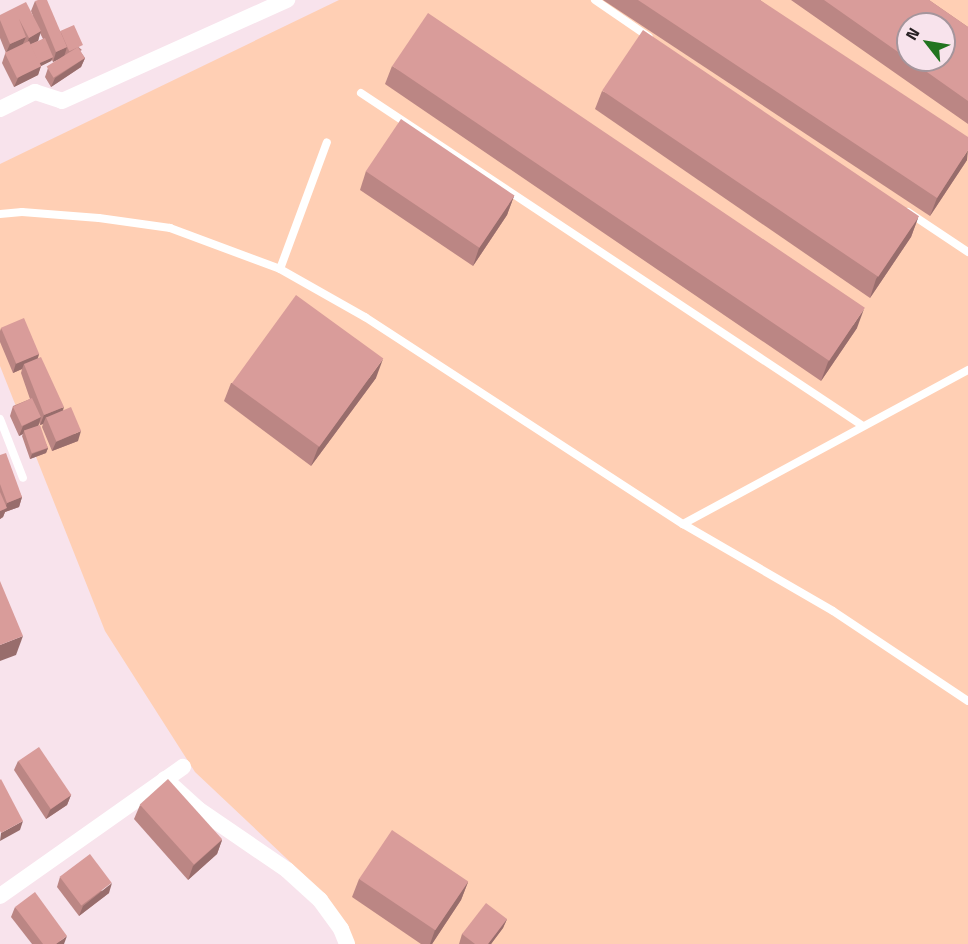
<!DOCTYPE html>
<style>
body{margin:0}
#map{position:relative;width:968px;height:944px;overflow:hidden;background:#f8e3ec;font-family:"Titillium Web",sans-serif}
div>[style]{position:absolute}
[style*='--x']{left:calc(var(--x)*1px);top:calc(var(--y)*1px);width:calc(var(--w)*1px);rotate:calc(var(--a)*1deg)}
.green>*{inset:0;background:#ffcfb4}
.lane>*{height:8px;margin:-4px;padding:0 4px;transform-origin:4px;border-radius:4px;background:#fff}
.street>*{height:16px;margin:-8px;padding:0 8px;transform-origin:8px;border-radius:8px;background:#fff}
.wall>*{inset:0;background:#bb8684}
.shaded-wall>*{inset:0;background:#986d6c}
.building>*{inset:0;background:#d99c9a;transform-origin:0 0}
span{translate:-50% -50%;white-space:nowrap;text-align:center;line-height:1.15;-webkit-text-stroke:6px #f8e3ec;paint-order:stroke}
.north{position:absolute;left:896px;top:12px;width:60px;height:60px;box-sizing:border-box;background:#f8e3ec;border:2px solid #a5959c;border-radius:50%;rotate:301deg;font-size:16px;font-weight:700;line-height:24px;text-align:center;color:#282124}
.north::after{content:'';display:block;margin:auto;width:21px;height:27px;background:#22741f;clip-path:polygon(50% 0,100% 100%,50% 72%,0 100%)}
</style>
<div id="map">
<div class="green">
<i style="clip-path:polygon(evenodd,339px 0,968px 0,968px 944px,352px 944px,321px 891px,195px 772px,105px 631px,0 366px,0 164px,339px 0,908px 24px,944px 24px,944px 60px,908px 60px,908px 24px)"></i>
</div>
<div class="lane">
<i style="--x:595;--y:0;--w:65;--a:34.4"></i>
<i style="--x:361;--y:93;--w:602;--a:33.56"></i>
<i style="--x:908;--y:212;--w:72;--a:33.7"></i>
<i style="--x:0;--y:214;--w:22;--a:-5"></i>
<i style="--x:22;--y:212;--w:77;--a:4.5"></i>
<i style="--x:99;--y:218;--w:72;--a:8"></i>
<i style="--x:170;--y:228;--w:117;--a:20.4"></i>
<i style="--x:280;--y:269;--w:98;--a:29.5"></i>
<i style="--x:365;--y:317;--w:379;--a:33.1"></i>
<i style="--x:683;--y:524;--w:324;--a:-28.4"></i>
<i style="--x:280;--y:269;--w:135;--a:-69.7"></i>
<i style="--x:0;--y:419;--w:63;--a:68.7"></i>
<i style="--x:683;--y:524;--w:173;--a:30.1"></i>
<i style="--x:833;--y:611;--w:162;--a:33.7"></i>
</div>
<div class="street">
<i style="--x:0;--y:109;--w:39;--a:-26"></i>
<i style="--x:35;--y:92;--w:28;--a:18"></i>
<i style="--x:62;--y:101;--w:247;--a:-24.2"></i>
<i style="--x:165;--y:779;--w:45;--a:42.3"></i>
<i style="--x:198;--y:809;--w:108;--a:34.4"></i>
<i style="--x:287;--y:870;--w:45;--a:42.3"></i>
<i style="--x:320;--y:900;--w:36;--a:54"></i>
<i style="--x:341;--y:929;--w:16;--a:68"></i>
<i style="--x:0;--y:896;--w:224;--a:-35.2"></i>
</div>
<div class="wall">
<i style="clip-path:polygon(603px 0,760px 0,967px 160px,930px 216px)"></i>
<i style="clip-path:polygon(evenodd,791px 0,929px 0,968px 27px,968px 124px,791px 0,908px 24px,944px 60px,908px 60px,908px 24px)"></i>
<i style="clip-path:polygon(evenodd,35px 1px,61px 32px,82px 50px,80px 51px,85px 58px,81px 67px,51px 87px,45px 77px,48px 68px,63px 57px,53px 62px,52px 60px,51px 61px,41px 66px,38px 75px,14px 87px,2px 63px,5px 54px,6px 53px,0 38px,0 15px,33px 16px,31px 11px,35px 1px,40px 33px,43px 39px,31px 46px,30px 45px,38px 41px,40px 33px)"></i>
<i style="clip-path:polygon(392px 66px,857px 328px,821px 381px,385px 84px)"></i>
<i style="clip-path:polygon(602px 91px,918px 218px,911px 237px,870px 298px,595px 109px)"></i>
<i style="clip-path:polygon(366px 171px,514px 196px,507px 215px,473px 266px,360px 190px)"></i>
<i style="clip-path:polygon(1px 328px,39px 354px,38px 358px,78px 441px,52px 451px,42px 427px,43px 424px,40px 425px,39px 422px,38px 426px,48px 448px,46px 453px,30px 459px,22px 436px,23px 434px,19px 436px,10px 416px,13px 406px,30px 399px,21px 373px,22px 369px,13px 373px,0 342px,0 331px)"></i>
<i style="clip-path:polygon(376px 378px,311px 466px,224px 401px,231px 383px)"></i>
<i style="clip-path:polygon(0 455px,22px 497px,19px 507px,5px 512px,3px 517px,0 519px)"></i>
<i style="clip-path:polygon(18px 761px,71px 795px,67px 805px,46px 819px,14px 770px)"></i>
<i style="clip-path:polygon(140px 805px,222px 840px,217px 854px,188px 880px,134px 819px)"></i>
<i style="clip-path:polygon(60px 877px,109px 893px,79px 916px,57px 887px)"></i>
<i style="clip-path:polygon(359px 879px,468px 882px,461px 900px,432px 944px,421px 944px,352px 897px)"></i>
<i style="clip-path:polygon(15px 907px,64px 944px,32px 944px,11px 917px)"></i>
<i style="clip-path:polygon(507px 919px,503px 928px,491px 944px,459px 944px,462px 934px)"></i>
</div>
<div class="shaded-wall">
<i style="clip-path:polygon(41px 31px,38px 41px,26px 47px,29px 38px)"></i>
<i style="clip-path:polygon(26px 37px,22px 46px,6px 53px,10px 44px)"></i>
<i style="clip-path:polygon(67px 47px,64px 57px,53px 62px,56px 52px)"></i>
<i style="clip-path:polygon(53px 57px,51px 61px,41px 66px,38px 75px,14px 87px,18px 78px,40px 63px)"></i>
<i style="clip-path:polygon(85px 58px,81px 67px,51px 87px,55px 78px)"></i>
<i style="clip-path:polygon(968px 150px,967px 160px,930px 216px,937px 198px)"></i>
<i style="clip-path:polygon(514px 196px,507px 215px,473px 266px,479px 248px)"></i>
<i style="clip-path:polygon(918px 218px,911px 237px,870px 298px,876px 279px)"></i>
<i style="clip-path:polygon(864px 309px,857px 328px,821px 381px,828px 362px)"></i>
<i style="clip-path:polygon(39px 354px,36px 363px,24px 364px,22px 369px,13px 373px,16px 363px)"></i>
<i style="clip-path:polygon(383px 359px,376px 378px,311px 466px,318px 448px)"></i>
<i style="clip-path:polygon(64px 407px,61px 417px,46px 417px,43px 424px,40px 425px,44px 415px)"></i>
<i style="clip-path:polygon(41px 417px,38px 427px,24px 431px,23px 434px,19px 436px,23px 426px)"></i>
<i style="clip-path:polygon(81px 431px,78px 441px,52px 451px,56px 442px)"></i>
<i style="clip-path:polygon(48px 448px,46px 453px,30px 459px,32px 454px)"></i>
<i style="clip-path:polygon(22px 497px,19px 507px,5px 512px,3px 517px,0 519px,0 511px,5px 509px,7px 503px)"></i>
<i style="clip-path:polygon(23px 636px,16px 655px,0 661px,0 645px)"></i>
<i style="clip-path:polygon(71px 795px,67px 805px,46px 819px,50px 810px)"></i>
<i style="clip-path:polygon(23px 821px,20px 830px,0 841px,1px 833px)"></i>
<i style="clip-path:polygon(222px 840px,217px 854px,188px 880px,193px 866px)"></i>
<i style="clip-path:polygon(468px 882px,461px 900px,432px 944px,430px 944px,435px 930px)"></i>
<i style="clip-path:polygon(112px 883px,109px 893px,79px 916px,83px 906px)"></i>
<i style="clip-path:polygon(507px 919px,503px 928px,491px 944px,488px 944px)"></i>
<i style="clip-path:polygon(67px 936px,64px 944px,56px 944px)"></i>
</div>
<div class="building">
<i style="clip-path:polygon(38px 0,47px 0,67px 47px,56px 52px,35px 1px)"></i>
<i style="clip-path:polygon(638px 0,760px 0,968px 137px,968px 150px,937px 198px)"></i>
<i style="clip-path:polygon(824px 0,929px 0,968px 27px,968px 101px,910px 60px,944px 60px,944px 24px,908px 24px,908px 59px)"></i>
<i style="clip-path:polygon(26px 2px,41px 31px,29px 38px,19px 19px,26px 37px,10px 44px,0 20px,0 15px)"></i>
<i style="left:428px;top:13px;width:527px;height:64px;rotate:34deg"></i>
<i style="left:74px;top:25px;width:22px;height:15px;rotate:66deg"></i>
<i style="left:643px;top:30px;width:333px;height:73px;rotate:34deg"></i>
<i style="left:45px;top:38px;width:21px;height:16px;rotate:67deg"></i>
<i style="left:29px;top:41px;width:28px;height:27px;rotate:64deg"></i>
<i style="left:78px;top:47px;width:13px;height:37px;rotate:58deg"></i>
<i style="left:401px;top:119px;width:137px;height:63px;rotate:34deg"></i>
<i style="left:296px;top:295px;width:108px;height:109px;rotate:36deg"></i>
<i style="left:24px;top:318px;width:39px;height:25px;rotate:67deg"></i>
<i style="clip-path:polygon(41px 357px,64px 407px,44px 415px,24px 364px)"></i>
<i style="left:32px;top:398px;width:21px;height:21px;rotate:65deg"></i>
<i style="left:71px;top:407px;width:26px;height:27px;rotate:67deg"></i>
<i style="left:40px;top:425px;width:24px;height:17px;rotate:71deg"></i>
<i style="clip-path:polygon(6px 453px,22px 497px,7px 503px,0 484px,0 455px)"></i>
<i style="clip-path:polygon(0 492px,7px 508px,0 511px)"></i>
<i style="clip-path:polygon(0 581px,23px 636px,0 645px)"></i>
<i style="left:39px;top:747px;width:58px;height:25px;rotate:56deg"></i>
<i style="clip-path:polygon(1px 779px,23px 821px,1px 833px,0 831px,0 780px)"></i>
<i style="left:168px;top:779px;width:81px;height:38px;rotate:48deg"></i>
<i style="left:392px;top:830px;width:92px;height:59px;rotate:34deg"></i>
<i style="left:90px;top:854px;width:36px;height:38px;rotate:53deg"></i>
<i style="clip-path:polygon(35px 892px,67px 936px,56px 944px,43px 944px,15px 907px)"></i>
<i style="clip-path:polygon(486px 903px,507px 919px,488px 944px,475px 944px,462px 934px)"></i>
</div>
<div class="north">N</div>
</div>
